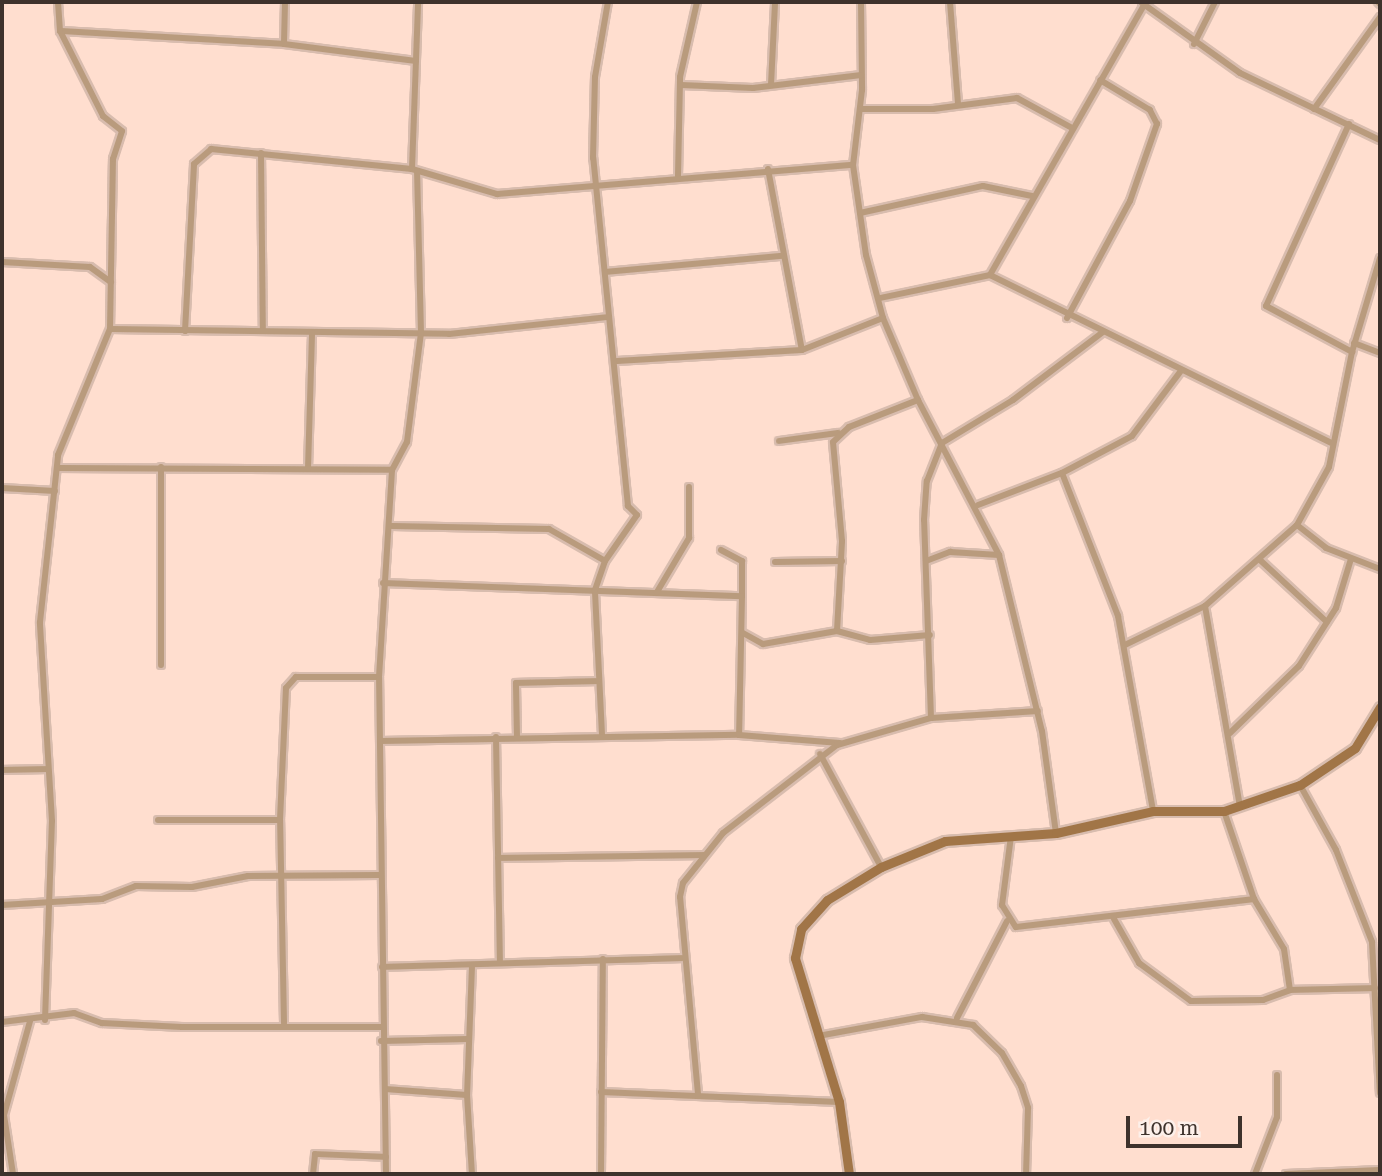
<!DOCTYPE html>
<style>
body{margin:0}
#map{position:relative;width:1382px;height:1176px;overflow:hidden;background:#ffdecf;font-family:"Roboto Serif",serif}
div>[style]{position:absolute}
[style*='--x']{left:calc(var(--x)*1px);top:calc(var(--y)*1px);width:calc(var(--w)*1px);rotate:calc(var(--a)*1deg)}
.roads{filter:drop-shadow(2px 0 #d8bcae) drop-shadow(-2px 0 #d8bcae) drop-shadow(0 2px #d8bcae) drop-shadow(0 -2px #d8bcae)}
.street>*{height:6px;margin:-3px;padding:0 3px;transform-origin:3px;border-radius:3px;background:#b99b7d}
.secondary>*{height:9px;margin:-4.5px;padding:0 4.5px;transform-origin:4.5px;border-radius:4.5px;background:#a17547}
span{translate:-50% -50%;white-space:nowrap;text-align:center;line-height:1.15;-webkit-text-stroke:6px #fdf0ea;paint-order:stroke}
.frame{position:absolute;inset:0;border:4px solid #3e322c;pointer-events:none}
.scale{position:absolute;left:1126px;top:1116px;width:116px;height:32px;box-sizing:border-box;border:4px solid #3e322c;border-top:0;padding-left:9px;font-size:21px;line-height:24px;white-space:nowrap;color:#3e322c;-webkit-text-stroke:5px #fdf0ea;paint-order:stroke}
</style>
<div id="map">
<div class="roads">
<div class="street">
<i style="--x:285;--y:2;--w:42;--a:91.4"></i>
<i style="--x:284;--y:44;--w:133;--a:7.3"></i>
<i style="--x:861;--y:2;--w:88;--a:89.3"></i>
<i style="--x:862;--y:90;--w:76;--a:96.8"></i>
<i style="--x:853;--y:165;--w:91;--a:81.8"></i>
<i style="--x:866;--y:255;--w:65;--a:74.9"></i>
<i style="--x:883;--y:318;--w:89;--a:66.9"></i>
<i style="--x:918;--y:400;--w:175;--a:62.4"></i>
<i style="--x:999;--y:555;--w:181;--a:76.3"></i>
<i style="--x:1042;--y:731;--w:103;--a:82.2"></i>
<i style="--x:950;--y:2;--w:102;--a:85.5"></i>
<i style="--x:1378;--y:2;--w:3;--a:45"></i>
<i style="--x:1142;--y:3;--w:120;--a:35.5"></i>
<i style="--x:1240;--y:73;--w:155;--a:25.6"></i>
<i style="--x:60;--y:31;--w:224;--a:3.3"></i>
<i style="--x:1194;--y:44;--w:47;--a:-63.4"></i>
<i style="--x:681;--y:85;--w:72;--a:2.4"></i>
<i style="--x:753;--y:88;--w:109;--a:-6.9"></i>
<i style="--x:771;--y:85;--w:83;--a:-87.2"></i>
<i style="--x:861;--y:109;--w:72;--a:0"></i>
<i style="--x:933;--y:109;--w:85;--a:-7.5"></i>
<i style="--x:1017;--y:98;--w:63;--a:28.6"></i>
<i style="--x:1314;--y:109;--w:113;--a:-54.3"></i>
<i style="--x:1349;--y:124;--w:200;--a:114.5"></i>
<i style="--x:1266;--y:306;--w:98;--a:28.1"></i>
<i style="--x:261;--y:153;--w:178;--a:89.4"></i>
<i style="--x:412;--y:169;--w:167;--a:-87.9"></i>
<i style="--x:768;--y:169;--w:184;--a:79.4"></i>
<i style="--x:678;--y:176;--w:99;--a:-88.8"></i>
<i style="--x:680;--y:77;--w:77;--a:-77.2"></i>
<i style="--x:860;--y:213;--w:126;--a:-12.4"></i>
<i style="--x:983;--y:186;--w:50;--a:11.5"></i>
<i style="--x:2;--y:262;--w:88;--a:3.3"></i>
<i style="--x:90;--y:267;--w:26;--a:36"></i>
<i style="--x:605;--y:272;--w:178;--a:-5.2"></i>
<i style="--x:990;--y:275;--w:314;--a:-60.3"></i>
<i style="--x:880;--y:298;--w:112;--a:-11.8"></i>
<i style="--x:990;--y:275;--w:380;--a:26.2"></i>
<i style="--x:1067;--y:318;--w:133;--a:-61.7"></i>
<i style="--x:1130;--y:201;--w:82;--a:-70.7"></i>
<i style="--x:1157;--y:124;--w:16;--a:-117"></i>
<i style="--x:1150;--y:110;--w:58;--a:-149"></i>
<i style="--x:110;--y:329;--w:339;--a:0.8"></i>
<i style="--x:449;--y:334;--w:161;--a:-6.1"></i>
<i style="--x:185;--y:331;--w:167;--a:-86.9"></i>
<i style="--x:194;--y:164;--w:23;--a:-41"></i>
<i style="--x:211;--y:149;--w:202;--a:5.7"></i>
<i style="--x:412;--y:169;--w:89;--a:16.4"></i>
<i style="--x:497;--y:194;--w:357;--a:-4.7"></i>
<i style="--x:1354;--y:343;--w:28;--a:21"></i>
<i style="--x:617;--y:361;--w:185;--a:-3.4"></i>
<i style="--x:802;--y:350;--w:87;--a:-21.6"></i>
<i style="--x:779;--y:441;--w:60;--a:-7.7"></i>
<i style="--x:161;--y:467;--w:198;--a:90"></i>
<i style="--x:58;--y:468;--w:334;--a:0.3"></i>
<i style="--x:392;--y:470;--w:32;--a:-62"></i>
<i style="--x:407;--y:442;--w:110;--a:-82.7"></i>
<i style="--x:421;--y:333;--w:162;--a:-91.4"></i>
<i style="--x:308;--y:469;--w:136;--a:-88.3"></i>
<i style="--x:1062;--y:473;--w:154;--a:68.6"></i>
<i style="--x:1118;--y:616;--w:198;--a:79.8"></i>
<i style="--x:2;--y:488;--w:53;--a:3.2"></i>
<i style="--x:978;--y:505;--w:90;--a:-20.9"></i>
<i style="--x:1062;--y:473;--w:79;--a:-27.9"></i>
<i style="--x:1132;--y:436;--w:80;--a:-53.1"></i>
<i style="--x:1297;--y:525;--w:37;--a:38"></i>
<i style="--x:1326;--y:548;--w:58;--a:21.3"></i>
<i style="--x:392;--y:526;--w:157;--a:1.1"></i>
<i style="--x:549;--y:529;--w:64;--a:29.7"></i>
<i style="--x:721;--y:550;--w:24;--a:28"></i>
<i style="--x:742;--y:561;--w:35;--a:90"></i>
<i style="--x:1260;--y:560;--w:91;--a:42.8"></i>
<i style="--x:926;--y:561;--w:26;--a:-21"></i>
<i style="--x:950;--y:552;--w:49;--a:3.5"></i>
<i style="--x:775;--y:562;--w:67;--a:-0.9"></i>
<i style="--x:383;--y:583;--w:359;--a:2.1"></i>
<i style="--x:742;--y:596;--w:139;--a:91.2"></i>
<i style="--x:657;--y:592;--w:63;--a:-59.3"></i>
<i style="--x:689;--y:538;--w:51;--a:-90"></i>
<i style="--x:1205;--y:606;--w:203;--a:80.1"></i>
<i style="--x:837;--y:631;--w:90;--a:-86.8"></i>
<i style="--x:842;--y:541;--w:99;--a:-95.2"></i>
<i style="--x:833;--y:442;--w:22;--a:-43"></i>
<i style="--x:849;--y:427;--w:74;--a:-21.4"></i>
<i style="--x:743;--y:633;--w:23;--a:29"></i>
<i style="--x:763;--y:644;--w:75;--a:-10"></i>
<i style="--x:837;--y:631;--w:34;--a:15"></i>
<i style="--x:870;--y:640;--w:60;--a:-4.8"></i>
<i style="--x:1125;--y:645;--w:89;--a:-26"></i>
<i style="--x:1205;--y:606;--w:123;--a:-41.4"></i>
<i style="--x:1297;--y:525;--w:66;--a:-61.1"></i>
<i style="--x:1329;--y:467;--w:117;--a:-78.7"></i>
<i style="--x:1352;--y:352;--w:98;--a:-73.4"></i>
<i style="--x:931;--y:718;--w:198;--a:-92"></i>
<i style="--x:924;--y:520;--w:39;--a:-86"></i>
<i style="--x:927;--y:481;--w:41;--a:-68.5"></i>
<i style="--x:942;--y:443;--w:83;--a:-31.2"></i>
<i style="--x:1013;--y:400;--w:113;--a:-37.1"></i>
<i style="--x:1230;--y:733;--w:96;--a:-44.2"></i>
<i style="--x:1299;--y:666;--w:69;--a:-57.5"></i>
<i style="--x:1336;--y:608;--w:51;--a:-73"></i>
<i style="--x:602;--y:735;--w:145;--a:-92.8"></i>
<i style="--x:595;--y:590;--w:31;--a:-71"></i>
<i style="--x:605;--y:561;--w:56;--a:-55.2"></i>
<i style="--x:637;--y:515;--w:13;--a:-135"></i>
<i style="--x:628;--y:506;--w:350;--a:-95.7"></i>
<i style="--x:593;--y:158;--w:81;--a:-88.6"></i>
<i style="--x:595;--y:77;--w:76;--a:-80.2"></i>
<i style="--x:496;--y:737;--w:224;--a:89"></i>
<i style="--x:517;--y:737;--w:54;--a:-91.1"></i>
<i style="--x:516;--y:683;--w:82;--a:-1.4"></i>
<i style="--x:380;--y:741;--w:359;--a:-1"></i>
<i style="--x:739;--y:735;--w:101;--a:4.5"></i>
<i style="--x:820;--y:754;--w:128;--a:61.6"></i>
<i style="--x:2;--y:770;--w:45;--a:-1.3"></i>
<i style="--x:1300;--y:785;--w:74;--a:61"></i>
<i style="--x:1336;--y:850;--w:99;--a:68.6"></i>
<i style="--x:1372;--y:942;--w:151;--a:87"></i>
<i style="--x:1224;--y:811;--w:93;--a:71.2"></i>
<i style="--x:1254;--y:899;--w:58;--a:59"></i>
<i style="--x:1284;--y:949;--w:41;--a:81.7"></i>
<i style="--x:1290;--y:990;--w:85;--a:-1.3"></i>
<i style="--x:158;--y:820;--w:122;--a:0"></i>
<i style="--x:1011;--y:836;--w:70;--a:97.4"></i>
<i style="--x:1002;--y:905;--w:26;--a:58"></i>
<i style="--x:1016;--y:927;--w:240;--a:-6.7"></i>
<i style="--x:498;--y:858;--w:206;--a:-0.8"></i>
<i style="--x:2;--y:905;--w:100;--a:-3.4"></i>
<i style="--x:102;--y:899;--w:36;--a:-21"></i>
<i style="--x:136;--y:886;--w:56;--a:1"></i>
<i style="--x:192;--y:887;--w:57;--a:-11.1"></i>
<i style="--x:248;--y:876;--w:132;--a:-0.4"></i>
<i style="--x:1114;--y:919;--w:51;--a:60.4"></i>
<i style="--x:1139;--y:963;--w:64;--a:36.2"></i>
<i style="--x:1191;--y:1001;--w:72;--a:-0.8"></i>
<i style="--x:1263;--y:1000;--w:29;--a:-20"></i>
<i style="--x:472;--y:966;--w:129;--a:92.2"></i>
<i style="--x:467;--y:1095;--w:79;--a:86.4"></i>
<i style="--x:382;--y:967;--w:300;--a:-1.7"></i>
<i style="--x:957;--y:1018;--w:109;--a:-62.7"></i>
<i style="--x:45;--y:1020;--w:199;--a:-88"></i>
<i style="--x:52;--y:821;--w:199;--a:-93.5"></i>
<i style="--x:40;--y:622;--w:168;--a:-83.8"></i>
<i style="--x:58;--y:455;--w:136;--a:-67.6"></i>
<i style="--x:110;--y:329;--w:170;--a:-89"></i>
<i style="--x:113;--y:159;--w:29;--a:-72"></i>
<i style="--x:122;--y:131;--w:24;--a:-142"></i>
<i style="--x:103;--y:116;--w:95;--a:-116.8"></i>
<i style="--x:60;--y:31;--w:29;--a:-94"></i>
<i style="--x:2;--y:1022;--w:73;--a:-7.1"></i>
<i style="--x:74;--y:1013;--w:30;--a:20"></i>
<i style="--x:102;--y:1023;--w:80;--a:2.9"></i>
<i style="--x:182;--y:1027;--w:199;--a:0"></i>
<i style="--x:284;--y:1023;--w:203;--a:-91.1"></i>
<i style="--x:280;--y:820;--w:132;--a:-87.4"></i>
<i style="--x:286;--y:688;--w:15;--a:-48"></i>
<i style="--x:296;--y:677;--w:83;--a:0"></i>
<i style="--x:818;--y:1036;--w:106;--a:-10.4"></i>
<i style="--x:922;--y:1017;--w:52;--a:8.9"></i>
<i style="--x:973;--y:1025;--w:40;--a:44"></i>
<i style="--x:1002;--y:1053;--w:38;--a:60"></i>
<i style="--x:1021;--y:1086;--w:23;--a:72"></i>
<i style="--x:1028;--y:1108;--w:66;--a:91.7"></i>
<i style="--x:381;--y:1041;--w:87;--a:-1.3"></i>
<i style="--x:385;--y:1089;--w:82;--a:4.2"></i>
<i style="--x:601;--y:1092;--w:238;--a:2.4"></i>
<i style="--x:698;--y:1094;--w:198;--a:-95.2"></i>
<i style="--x:680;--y:897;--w:14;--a:-78"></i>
<i style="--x:683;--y:883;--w:64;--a:-51.3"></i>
<i style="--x:723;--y:833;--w:144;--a:-37.7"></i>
<i style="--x:837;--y:745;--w:98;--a:-16"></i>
<i style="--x:931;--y:718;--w:107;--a:-3.7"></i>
<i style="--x:13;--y:1174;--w:60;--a:-98.7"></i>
<i style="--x:4;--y:1115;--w:98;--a:-74.5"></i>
<i style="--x:313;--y:1174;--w:20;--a:-84"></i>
<i style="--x:315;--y:1154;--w:71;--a:2.4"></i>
<i style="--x:386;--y:1174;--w:497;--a:-90.8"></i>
<i style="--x:379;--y:677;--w:207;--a:-86.4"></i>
<i style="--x:601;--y:1174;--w:215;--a:-89.5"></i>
<i style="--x:1255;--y:1174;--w:61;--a:-68.9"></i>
<i style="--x:1277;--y:1117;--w:42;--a:-90"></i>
<i style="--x:1286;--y:1174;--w:94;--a:-2.4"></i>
</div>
<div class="secondary">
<i style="--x:849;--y:1174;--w:73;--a:-97.9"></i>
<i style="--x:839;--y:1102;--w:151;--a:-107"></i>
<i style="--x:795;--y:958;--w:30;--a:-78"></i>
<i style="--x:801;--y:929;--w:39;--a:-48"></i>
<i style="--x:827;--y:900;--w:63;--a:-31.4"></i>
<i style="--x:881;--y:867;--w:69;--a:-22.1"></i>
<i style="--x:945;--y:841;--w:111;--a:-4.1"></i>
<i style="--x:1056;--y:833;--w:99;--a:-12.8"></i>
<i style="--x:1153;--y:811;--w:71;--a:0"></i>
<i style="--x:1224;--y:811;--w:80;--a:-18.9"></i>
<i style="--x:1300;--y:785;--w:66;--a:-33.9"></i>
<i style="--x:1355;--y:748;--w:48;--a:-58.6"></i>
</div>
</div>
<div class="frame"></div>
<div class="scale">100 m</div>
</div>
